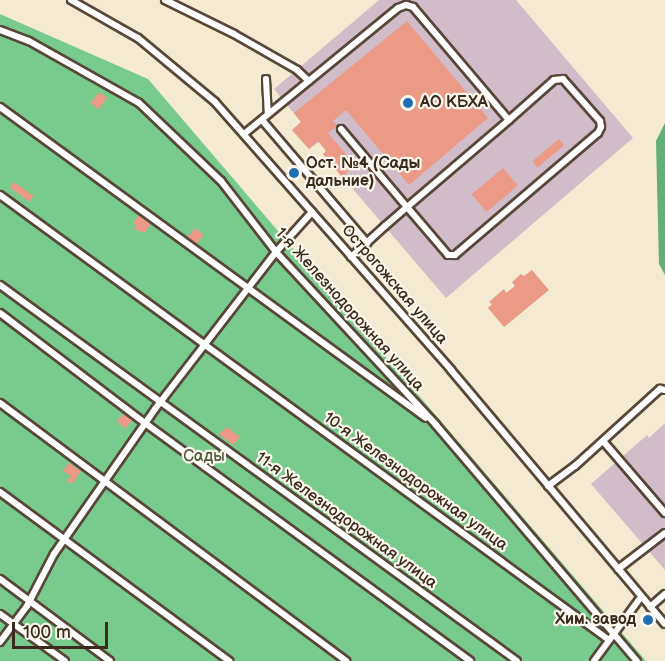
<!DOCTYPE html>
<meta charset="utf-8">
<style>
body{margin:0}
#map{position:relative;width:665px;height:661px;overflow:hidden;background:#f4e9d1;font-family:"Balsamiq Sans",sans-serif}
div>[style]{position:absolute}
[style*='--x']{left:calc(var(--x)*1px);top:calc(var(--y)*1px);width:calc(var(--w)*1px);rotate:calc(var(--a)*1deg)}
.industrial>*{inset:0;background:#d1bdc9}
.green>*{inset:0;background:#79cb8d}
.forest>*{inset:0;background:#62af78}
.building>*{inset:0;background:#ea9a85;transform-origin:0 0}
.roads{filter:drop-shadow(2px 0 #574739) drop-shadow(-2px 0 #574739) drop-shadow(0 2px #574739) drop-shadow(0 -2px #574739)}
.minor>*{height:6px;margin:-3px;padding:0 3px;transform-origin:3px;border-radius:3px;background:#fff}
.dots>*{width:16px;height:16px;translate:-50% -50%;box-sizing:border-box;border:3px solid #fbf7ec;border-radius:50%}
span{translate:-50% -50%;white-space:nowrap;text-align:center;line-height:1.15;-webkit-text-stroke:4.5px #fbf7ec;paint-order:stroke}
.poi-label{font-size:16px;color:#3b2a1e;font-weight:700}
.left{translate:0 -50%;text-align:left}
.right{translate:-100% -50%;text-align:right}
.street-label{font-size:16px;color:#3b2a1e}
.park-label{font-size:16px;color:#4e5a3f}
.scale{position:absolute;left:12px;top:622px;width:96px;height:27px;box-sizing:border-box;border:3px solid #3b2a1e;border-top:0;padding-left:8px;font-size:18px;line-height:21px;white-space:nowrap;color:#3b2a1e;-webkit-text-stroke:4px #fbf7ec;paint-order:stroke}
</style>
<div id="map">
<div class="industrial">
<i style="clip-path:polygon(379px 0,516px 0,633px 138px,446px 298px,323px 154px,326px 151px,319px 142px,309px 149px,292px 130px,301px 122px,274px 89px)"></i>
<i style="clip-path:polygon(665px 423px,665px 570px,591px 484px,647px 435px,649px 438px)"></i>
</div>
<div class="green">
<i style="clip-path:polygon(0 14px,148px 79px,646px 661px,0 661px)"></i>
</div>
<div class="forest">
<i style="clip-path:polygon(665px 123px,665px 275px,659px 264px,656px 141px)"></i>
</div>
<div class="building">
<i style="clip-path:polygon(407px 21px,488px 118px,409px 185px,346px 110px,333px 121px,337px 126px,328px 133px,355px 165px,342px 177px,323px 154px,326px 151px,318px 141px,309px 149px,292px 130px,301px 122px,294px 113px)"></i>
<i style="left:99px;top:92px;width:10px;height:14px;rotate:37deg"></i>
<i style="left:559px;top:139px;width:8px;height:35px;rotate:50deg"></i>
<i style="left:503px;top:168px;width:23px;height:41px;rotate:50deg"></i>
<i style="left:14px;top:182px;width:24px;height:7px;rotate:36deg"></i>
<i style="clip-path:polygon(139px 215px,151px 224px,144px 233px,134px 229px,136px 225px,133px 223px)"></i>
<i style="left:195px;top:228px;width:11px;height:12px;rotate:38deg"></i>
<i style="clip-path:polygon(532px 270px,549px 290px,504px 327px,488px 308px,492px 304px,489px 302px,504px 289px,506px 293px,515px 286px,512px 282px,521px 274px,524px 276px)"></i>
<i style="left:124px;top:413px;width:11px;height:11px;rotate:41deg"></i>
<i style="clip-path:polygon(227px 427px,240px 437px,233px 445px,219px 434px)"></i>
<i style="clip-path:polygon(69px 463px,81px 471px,72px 484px,67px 481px,71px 476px,63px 471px)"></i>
</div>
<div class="roads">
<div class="minor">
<i style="--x:71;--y:0;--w:77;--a:29.6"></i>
<i style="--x:138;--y:38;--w:100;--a:39.7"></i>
<i style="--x:215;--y:102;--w:357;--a:48.6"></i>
<i style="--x:451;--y:370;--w:332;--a:49.9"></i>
<i style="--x:165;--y:0;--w:77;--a:26.2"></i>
<i style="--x:234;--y:34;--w:73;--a:29.7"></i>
<i style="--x:297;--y:70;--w:16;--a:43"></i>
<i style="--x:0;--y:30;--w:31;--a:21"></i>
<i style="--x:29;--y:41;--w:126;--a:29.4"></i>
<i style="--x:139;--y:103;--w:113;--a:43.6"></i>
<i style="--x:221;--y:181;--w:90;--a:52.2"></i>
<i style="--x:276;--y:252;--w:236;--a:47.2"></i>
<i style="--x:436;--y:425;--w:310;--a:49.6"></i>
<i style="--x:266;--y:79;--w:35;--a:87"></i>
<i style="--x:0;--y:107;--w:527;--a:36.13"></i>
<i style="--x:262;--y:120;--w:162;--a:49.5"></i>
<i style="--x:341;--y:129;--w:102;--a:49.8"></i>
<i style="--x:407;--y:207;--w:63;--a:49.5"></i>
<i style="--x:448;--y:255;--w:7;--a:0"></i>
<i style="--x:455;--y:255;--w:188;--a:-40.5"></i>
<i style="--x:598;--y:133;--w:7;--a:-63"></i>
<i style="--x:601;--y:127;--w:6;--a:-99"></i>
<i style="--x:600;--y:121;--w:56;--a:-131.4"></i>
<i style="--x:563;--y:79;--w:9;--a:174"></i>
<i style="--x:554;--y:80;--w:60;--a:138.4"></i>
<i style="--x:509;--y:120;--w:134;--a:139.5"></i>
<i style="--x:407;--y:207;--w:29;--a:139"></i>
<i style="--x:385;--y:226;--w:46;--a:137.6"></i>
<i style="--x:244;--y:134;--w:199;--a:-39.3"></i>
<i style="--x:398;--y:8;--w:9;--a:-21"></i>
<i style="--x:406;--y:5;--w:7;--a:16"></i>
<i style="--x:413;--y:7;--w:148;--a:49.7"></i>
<i style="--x:0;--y:195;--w:754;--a:36.16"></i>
<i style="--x:0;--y:285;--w:639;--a:36.03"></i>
<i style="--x:0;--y:313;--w:182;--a:37.2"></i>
<i style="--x:145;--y:423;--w:403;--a:36.2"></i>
<i style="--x:0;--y:403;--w:432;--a:36.7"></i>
<i style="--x:603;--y:441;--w:95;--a:49.3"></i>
<i style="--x:548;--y:486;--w:34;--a:-37"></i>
<i style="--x:575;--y:466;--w:115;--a:-42.2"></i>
<i style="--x:660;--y:389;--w:5;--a:11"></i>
<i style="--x:0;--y:492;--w:285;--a:36.4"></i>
<i style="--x:618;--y:569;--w:59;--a:-37.5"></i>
<i style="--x:0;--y:579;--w:137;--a:36.7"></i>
<i style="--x:650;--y:607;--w:20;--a:-41"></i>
<i style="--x:0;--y:614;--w:80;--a:35.9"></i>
<i style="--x:0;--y:642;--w:45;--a:-53.1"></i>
<i style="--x:27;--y:606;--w:59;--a:-62.6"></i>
<i style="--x:54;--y:554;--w:177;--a:-55.1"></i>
<i style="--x:155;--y:409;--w:198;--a:-52.4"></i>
<i style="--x:276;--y:252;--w:54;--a:-48"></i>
<i style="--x:594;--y:661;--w:79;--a:-53.7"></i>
</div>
</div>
<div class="dots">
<i style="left:408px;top:103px;background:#1f6fb2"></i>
<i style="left:294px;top:173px;background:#1f6fb2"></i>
<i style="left:648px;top:620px;background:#1f6fb2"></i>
</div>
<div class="poi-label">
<span class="left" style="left:420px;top:103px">АО КБХА</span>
<span class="left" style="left:306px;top:173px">Ост. №4 (Сады<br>дальние)</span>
<span class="right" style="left:636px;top:620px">Хим. завод</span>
</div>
<div class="street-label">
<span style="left:394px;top:285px;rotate:49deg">Острогожская улица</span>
<span style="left:349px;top:310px;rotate:48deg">1-я Железнодорожная улица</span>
<span style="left:415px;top:482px;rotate:36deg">10-я Железнодорожная улица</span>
<span style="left:346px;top:521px;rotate:36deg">11-я Железнодорожная улица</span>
</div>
<div class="park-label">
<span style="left:204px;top:457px">Сады</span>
</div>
<div class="scale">100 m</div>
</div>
